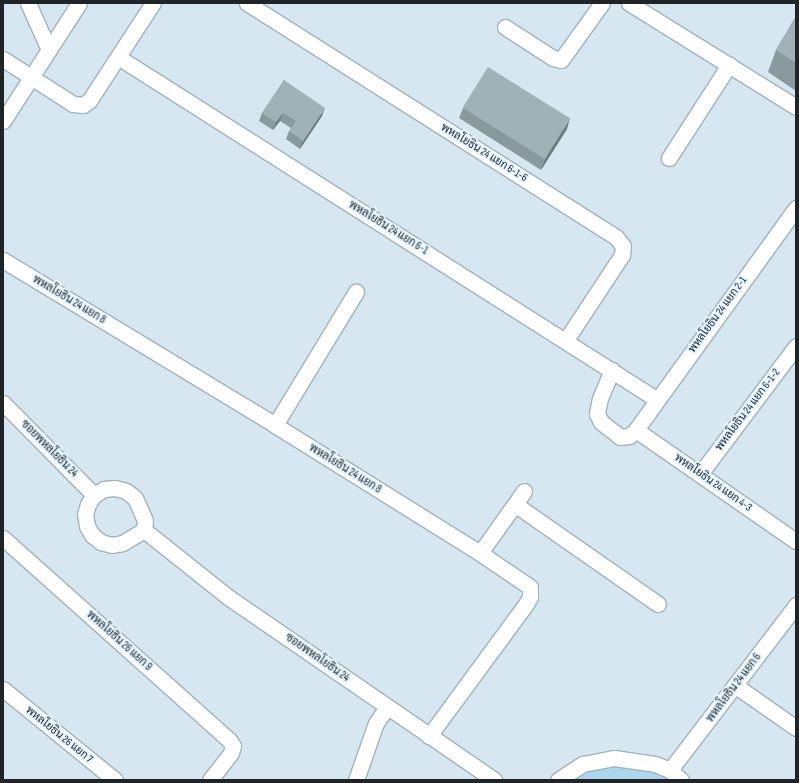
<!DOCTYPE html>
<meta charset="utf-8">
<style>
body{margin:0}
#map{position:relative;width:799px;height:783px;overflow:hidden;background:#d7e7f1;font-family:"Sofia Sans Condensed",Sarabun,sans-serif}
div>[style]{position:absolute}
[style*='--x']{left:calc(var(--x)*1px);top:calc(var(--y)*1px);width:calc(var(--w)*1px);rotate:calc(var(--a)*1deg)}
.green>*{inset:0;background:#add5ec}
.roads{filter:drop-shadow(1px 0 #a2b2bb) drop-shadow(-1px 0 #a2b2bb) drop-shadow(0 1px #a2b2bb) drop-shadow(0 -1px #a2b2bb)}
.minor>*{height:15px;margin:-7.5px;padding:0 7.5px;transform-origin:7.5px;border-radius:7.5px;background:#fff}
.wall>*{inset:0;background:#8a999d}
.shaded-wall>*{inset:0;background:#707d80}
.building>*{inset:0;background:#a0b2b7;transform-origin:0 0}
span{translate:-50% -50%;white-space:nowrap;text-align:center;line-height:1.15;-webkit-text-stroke:4px #e4f4fe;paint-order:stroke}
.street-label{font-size:11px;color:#1e2428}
.frame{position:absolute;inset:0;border:4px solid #1e2428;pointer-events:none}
</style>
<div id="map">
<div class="green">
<i style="clip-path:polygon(605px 760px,655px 764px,677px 780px,560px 780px)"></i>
</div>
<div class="roads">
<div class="minor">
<i style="--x:28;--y:3;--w:51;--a:65.9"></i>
<i style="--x:247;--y:3;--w:437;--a:32.4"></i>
<i style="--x:616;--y:237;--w:11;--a:52"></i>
<i style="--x:623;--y:246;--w:9;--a:96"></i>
<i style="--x:622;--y:255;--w:102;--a:123.4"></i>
<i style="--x:629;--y:3;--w:197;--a:31.9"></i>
<i style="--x:505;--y:27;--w:57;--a:32.9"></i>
<i style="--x:553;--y:58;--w:8;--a:14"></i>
<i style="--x:561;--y:60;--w:70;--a:-54.3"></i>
<i style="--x:118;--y:57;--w:638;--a:32.44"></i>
<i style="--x:3;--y:59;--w:83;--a:32.7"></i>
<i style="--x:73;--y:104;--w:10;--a:6"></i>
<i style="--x:83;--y:105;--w:7;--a:-34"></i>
<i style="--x:89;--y:101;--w:117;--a:-56.9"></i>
<i style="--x:3;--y:121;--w:140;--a:-57.2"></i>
<i style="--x:669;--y:158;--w:111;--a:-57.2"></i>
<i style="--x:796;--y:208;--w:274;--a:125.8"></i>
<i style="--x:636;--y:430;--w:195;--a:34.8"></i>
<i style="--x:3;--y:260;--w:318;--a:31.2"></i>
<i style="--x:275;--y:425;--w:242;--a:32"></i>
<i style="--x:480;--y:553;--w:60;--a:34.2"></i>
<i style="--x:530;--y:587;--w:10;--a:90"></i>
<i style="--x:530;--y:597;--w:8;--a:120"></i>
<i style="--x:526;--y:604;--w:164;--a:126.3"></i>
<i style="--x:612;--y:370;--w:30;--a:113"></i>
<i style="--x:600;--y:398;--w:16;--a:101"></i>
<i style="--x:597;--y:414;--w:9;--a:63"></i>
<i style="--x:601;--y:422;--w:24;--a:38"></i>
<i style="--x:620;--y:437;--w:9;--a:-6"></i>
<i style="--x:629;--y:436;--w:9;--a:-41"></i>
<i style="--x:3;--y:403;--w:129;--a:45.3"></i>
<i style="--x:275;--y:425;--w:156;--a:-58.7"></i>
<i style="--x:700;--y:474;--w:160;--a:-53.1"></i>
<i style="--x:115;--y:488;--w:11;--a:15"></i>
<i style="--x:126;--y:491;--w:11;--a:38"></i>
<i style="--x:135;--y:498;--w:24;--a:66"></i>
<i style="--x:145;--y:520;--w:10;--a:96"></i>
<i style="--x:144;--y:530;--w:26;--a:149"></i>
<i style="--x:122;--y:543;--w:10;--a:169"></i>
<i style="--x:112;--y:545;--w:11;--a:-165"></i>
<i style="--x:101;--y:542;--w:11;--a:-142"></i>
<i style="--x:92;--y:535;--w:10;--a:-119"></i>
<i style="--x:87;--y:526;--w:12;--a:-99"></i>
<i style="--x:85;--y:514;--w:10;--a:-73"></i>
<i style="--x:88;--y:504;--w:11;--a:-56"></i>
<i style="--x:94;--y:495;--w:12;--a:-31"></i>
<i style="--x:104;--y:489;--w:11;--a:-5"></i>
<i style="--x:516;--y:505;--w:173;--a:34.9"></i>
<i style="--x:144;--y:530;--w:107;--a:38.6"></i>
<i style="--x:228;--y:597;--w:323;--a:34.5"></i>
<i style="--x:3;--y:538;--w:303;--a:41.8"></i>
<i style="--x:229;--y:740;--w:7;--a:56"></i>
<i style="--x:233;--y:746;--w:7;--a:106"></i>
<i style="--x:231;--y:753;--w:34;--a:128"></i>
<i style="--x:480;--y:553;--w:76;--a:-54.6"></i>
<i style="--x:736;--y:686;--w:73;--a:35"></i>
<i style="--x:3;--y:689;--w:144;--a:39.1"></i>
<i style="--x:670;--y:770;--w:208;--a:-52.6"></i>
<i style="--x:356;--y:780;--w:60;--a:-70.7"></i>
<i style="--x:376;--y:723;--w:19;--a:-55"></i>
<i style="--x:558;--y:780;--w:30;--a:-33"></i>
<i style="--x:583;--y:764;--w:32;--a:-11"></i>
<i style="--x:614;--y:758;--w:41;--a:8.3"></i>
<i style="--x:655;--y:764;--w:16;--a:22"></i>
<i style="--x:670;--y:770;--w:15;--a:42"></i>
</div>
</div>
<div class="wall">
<i style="clip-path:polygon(796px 16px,796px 91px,768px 72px,776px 50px)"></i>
<i style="clip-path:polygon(284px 80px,322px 116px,300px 149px,286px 139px,289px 131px,291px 128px,280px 121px,273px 130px,259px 121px,262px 113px)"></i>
<i style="clip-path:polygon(463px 108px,567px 129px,541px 170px,459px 118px)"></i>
</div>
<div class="shaded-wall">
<i style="clip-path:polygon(325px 108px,322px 116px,300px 149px,303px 141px)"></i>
<i style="clip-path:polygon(283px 113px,280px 121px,273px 130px,276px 122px)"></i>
<i style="clip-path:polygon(570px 118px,567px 129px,541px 170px,545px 159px)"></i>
</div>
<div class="building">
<i style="clip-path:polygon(796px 16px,796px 63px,776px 50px)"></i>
<i style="left:488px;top:67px;width:97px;height:48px;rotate:32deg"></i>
<i style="clip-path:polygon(284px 80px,325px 108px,303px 141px,289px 131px,296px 121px,283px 113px,276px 122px,262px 113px)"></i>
</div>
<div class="street-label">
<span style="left:484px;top:153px;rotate:32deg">พหลโยธิน 24 แยก 6-1-6</span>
<span style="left:388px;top:228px;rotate:32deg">พหลโยธิน 24 แยก 6-1</span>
<span style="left:69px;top:300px;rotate:31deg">พหลโยธิน 24 แยก 8</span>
<span style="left:718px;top:315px;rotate:-54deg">พหลโยธิน 24 แยก 2-1</span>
<span style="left:748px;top:410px;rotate:-53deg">พหลโยธิน 24 แยก 6-1-2</span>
<span style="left:49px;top:449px;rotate:45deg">ซอยพหลโยธิน 24</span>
<span style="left:345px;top:469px;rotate:32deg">พหลโยธิน 24 แยก 8</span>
<span style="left:713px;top:483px;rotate:35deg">พหลโยธิน 24 แยก 4-3</span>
<span style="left:119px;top:641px;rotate:42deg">พหลโยธิน 26 แยก 9</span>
<span style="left:317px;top:658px;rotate:35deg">ซอยพหลโยธิน 24</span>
<span style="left:734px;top:688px;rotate:-53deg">พหลโยธิน 24 แยก 6</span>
<span style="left:59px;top:735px;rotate:39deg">พหลโยธิน 26 แยก 7</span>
</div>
<div class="frame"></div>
</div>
